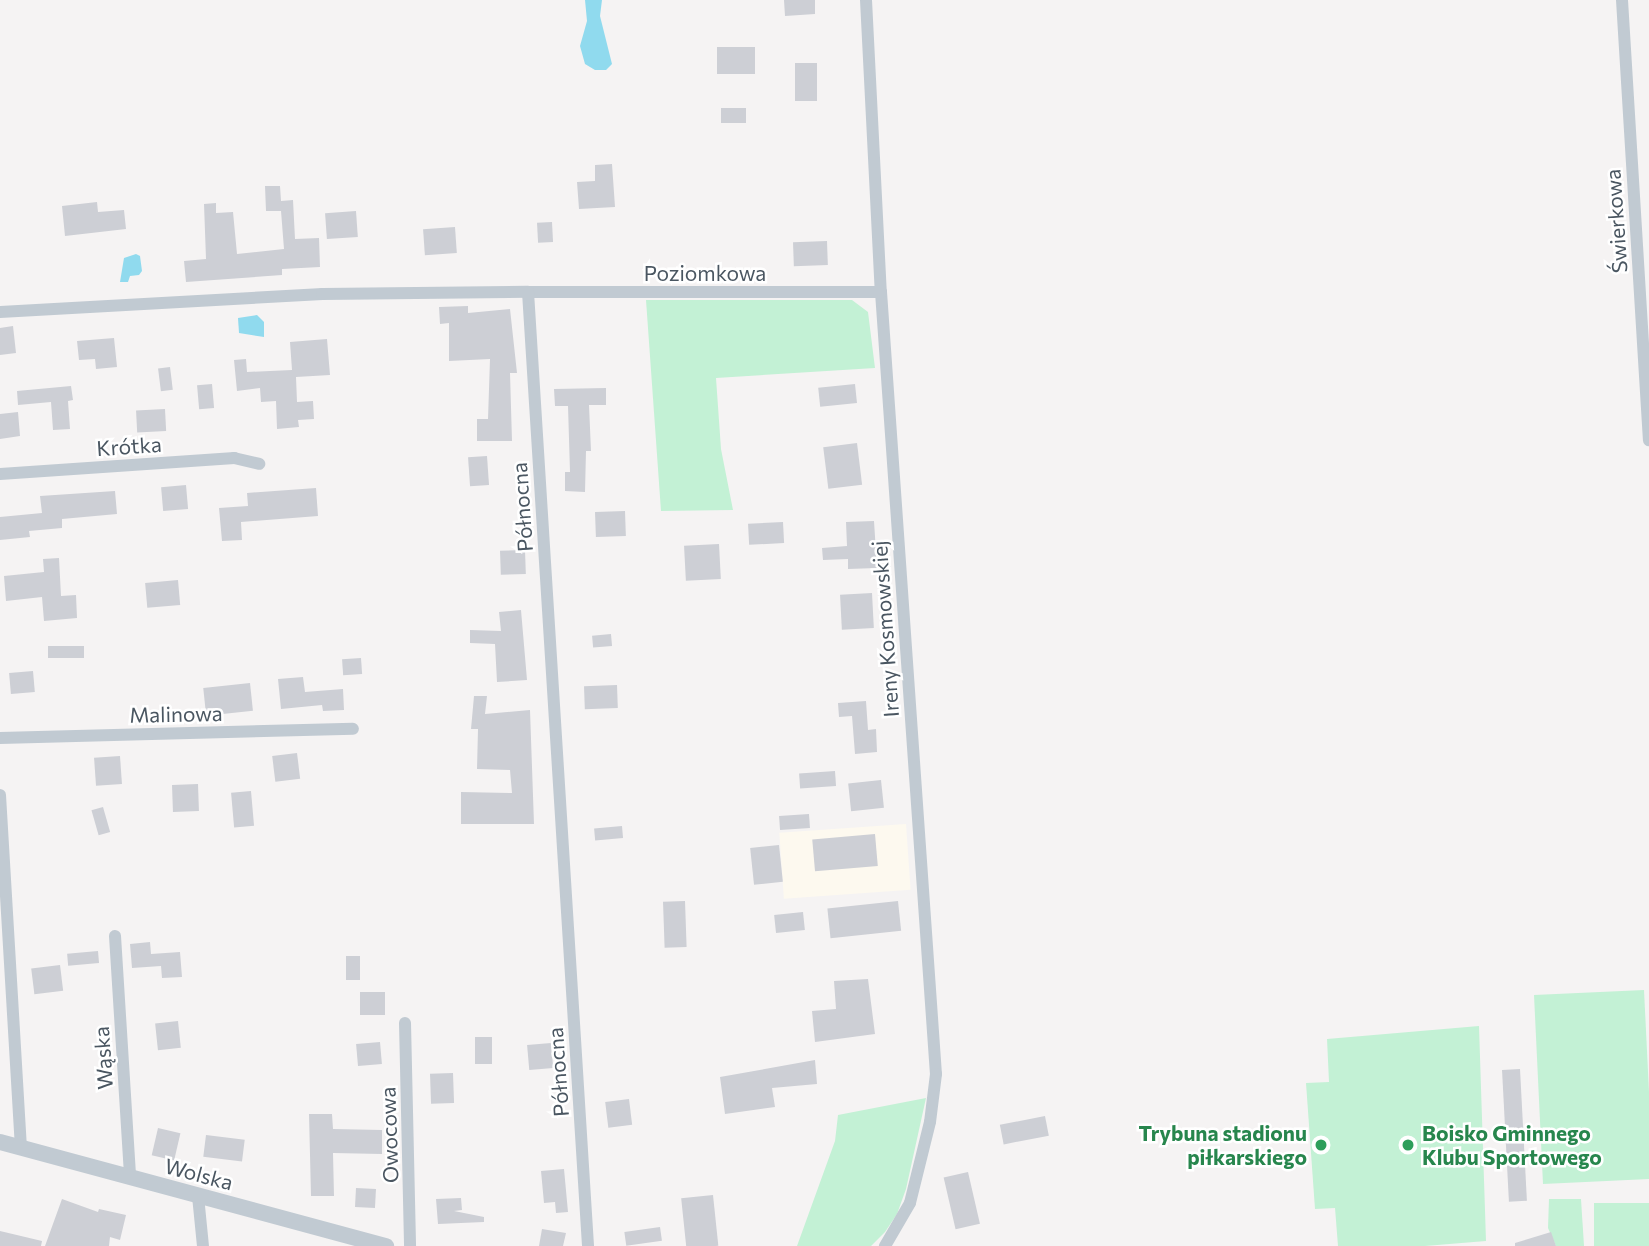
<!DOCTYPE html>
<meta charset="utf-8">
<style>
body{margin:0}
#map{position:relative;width:1649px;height:1246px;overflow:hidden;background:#f5f3f3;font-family:Commissioner,sans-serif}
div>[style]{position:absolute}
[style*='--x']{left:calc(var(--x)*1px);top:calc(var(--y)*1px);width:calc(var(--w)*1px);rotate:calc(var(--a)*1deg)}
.commercial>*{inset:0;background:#fdf9ef;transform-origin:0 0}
.green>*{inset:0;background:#c3f1d5;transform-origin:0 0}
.water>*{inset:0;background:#90daee}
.building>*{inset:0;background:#cdcfd5;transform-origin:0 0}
.minor>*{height:12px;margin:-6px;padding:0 6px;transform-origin:6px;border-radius:6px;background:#c1cad2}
.tertiary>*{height:16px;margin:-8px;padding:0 8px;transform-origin:8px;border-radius:8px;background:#c1cad2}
.dots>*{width:19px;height:19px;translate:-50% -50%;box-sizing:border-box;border:4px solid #fff;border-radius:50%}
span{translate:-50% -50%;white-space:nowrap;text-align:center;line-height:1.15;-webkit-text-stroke:5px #fff;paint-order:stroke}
.street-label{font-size:21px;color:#4a5661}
.leisure-label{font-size:21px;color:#27864d;font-weight:700}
.right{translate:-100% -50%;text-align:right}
.left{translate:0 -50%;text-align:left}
</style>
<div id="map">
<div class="commercial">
<i style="left:906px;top:824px;width:66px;height:127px;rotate:86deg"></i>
</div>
<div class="green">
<i style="clip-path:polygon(646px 300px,852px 300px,868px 312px,875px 368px,716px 378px,721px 449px,733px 510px,661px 511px)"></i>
<i style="clip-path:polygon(1644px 990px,1649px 1092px,1649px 1179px,1543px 1184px,1534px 995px)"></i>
<i style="clip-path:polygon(1479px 1026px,1486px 1241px,1425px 1246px,1338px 1246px,1335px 1208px,1315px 1209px,1306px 1083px,1329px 1082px,1327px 1039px)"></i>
<i style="clip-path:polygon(926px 1098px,906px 1189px,897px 1214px,885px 1232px,871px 1246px,797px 1246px,835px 1141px,838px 1115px)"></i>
<i style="clip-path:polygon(1549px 1199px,1581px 1199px,1584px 1246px,1556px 1246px,1548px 1228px)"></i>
<i style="left:1649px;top:1203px;width:43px;height:55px;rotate:90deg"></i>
</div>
<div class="water">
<i style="clip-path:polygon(585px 0,602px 0,600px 16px,612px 64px,606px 70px,595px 70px,585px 64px,580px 46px,587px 21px)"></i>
<i style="clip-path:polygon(136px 254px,140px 256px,142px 271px,139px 275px,130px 276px,128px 282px,120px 282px,124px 258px)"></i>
<i style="clip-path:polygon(257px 315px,264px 322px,264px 337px,239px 333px,238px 318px)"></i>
</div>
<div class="building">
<i style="clip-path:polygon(784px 0,815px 0,815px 14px,785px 16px)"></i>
<i style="left:717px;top:47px;width:38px;height:27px"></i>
<i style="left:795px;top:63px;width:22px;height:38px"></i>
<i style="left:746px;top:108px;width:15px;height:25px;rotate:90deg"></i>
<i style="clip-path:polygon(612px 164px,615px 207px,579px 209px,577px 182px,595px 181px,595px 165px)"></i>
<i style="clip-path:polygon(265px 186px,280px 186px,281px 201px,293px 200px,295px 239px,319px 238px,320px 267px,282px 269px,282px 275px,186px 282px,184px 261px,206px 259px,204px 204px,216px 203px,216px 213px,233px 212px,237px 254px,284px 249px,281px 211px,266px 211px)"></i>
<i style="clip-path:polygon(97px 202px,98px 212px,124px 210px,126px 229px,65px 236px,62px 206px)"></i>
<i style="left:356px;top:211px;width:26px;height:31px;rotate:86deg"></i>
<i style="left:552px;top:222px;width:20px;height:15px;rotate:87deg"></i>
<i style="left:455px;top:227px;width:26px;height:32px;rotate:86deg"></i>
<i style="left:827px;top:241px;width:24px;height:34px;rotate:88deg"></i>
<i style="clip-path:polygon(468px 306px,468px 313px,510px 309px,517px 373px,510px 373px,512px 441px,477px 441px,477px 419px,488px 419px,490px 359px,449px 361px,449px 323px,440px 324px,439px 307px)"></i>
<i style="clip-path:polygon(13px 326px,16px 353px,0 355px,0 328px)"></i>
<i style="clip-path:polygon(114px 338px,117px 367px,96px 369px,95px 359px,79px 360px,77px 341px)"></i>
<i style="clip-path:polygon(327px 339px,330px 375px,296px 377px,297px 402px,313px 401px,314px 419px,298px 420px,299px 427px,277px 429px,276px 401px,261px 402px,260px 388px,237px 391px,234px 360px,246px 359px,247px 372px,292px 370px,290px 342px)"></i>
<i style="left:170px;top:367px;width:23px;height:12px;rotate:83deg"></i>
<i style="left:212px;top:384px;width:24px;height:15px;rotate:85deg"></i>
<i style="left:855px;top:384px;width:19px;height:37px;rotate:84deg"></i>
<i style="clip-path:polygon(71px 386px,73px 400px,68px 401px,70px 429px,53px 430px,51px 402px,18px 405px,17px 391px)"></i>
<i style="clip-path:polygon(606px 388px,606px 405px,589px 405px,591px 451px,586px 451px,585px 492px,565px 491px,565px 472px,570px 472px,568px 406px,555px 406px,554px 389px)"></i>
<i style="left:165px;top:409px;width:22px;height:29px;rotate:87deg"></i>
<i style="clip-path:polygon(18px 412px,20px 436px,0 439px,0 414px)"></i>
<i style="left:857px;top:443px;width:42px;height:34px;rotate:83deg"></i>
<i style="left:487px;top:456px;width:29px;height:19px;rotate:86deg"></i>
<i style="left:186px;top:485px;width:24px;height:25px;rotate:85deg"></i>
<i style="clip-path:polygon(316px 488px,318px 516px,241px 522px,242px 540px,222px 541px,219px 508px,248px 506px,247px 493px)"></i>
<i style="clip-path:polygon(115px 491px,117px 514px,62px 519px,62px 528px,29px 531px,30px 537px,0 540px,0 517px,42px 513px,40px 496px)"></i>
<i style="left:625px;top:511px;width:25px;height:30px;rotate:88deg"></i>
<i style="clip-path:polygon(874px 521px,877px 568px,848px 569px,848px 559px,823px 560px,822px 548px,847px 546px,846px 522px)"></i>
<i style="left:783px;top:522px;width:21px;height:35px;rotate:87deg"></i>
<i style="left:719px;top:544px;width:35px;height:35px;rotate:87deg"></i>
<i style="left:525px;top:550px;width:24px;height:25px;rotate:88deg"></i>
<i style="clip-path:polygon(59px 558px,61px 596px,76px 595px,77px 618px,44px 621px,42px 597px,6px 601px,4px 576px,44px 572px,43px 559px)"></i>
<i style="left:178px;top:580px;width:25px;height:33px;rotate:85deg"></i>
<i style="left:872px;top:593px;width:35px;height:32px;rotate:87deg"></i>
<i style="clip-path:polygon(521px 610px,527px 680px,497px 682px,495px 644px,470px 643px,470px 630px,501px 631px,499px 612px)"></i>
<i style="left:611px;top:634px;width:12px;height:19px;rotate:85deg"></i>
<i style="left:84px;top:646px;width:12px;height:36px;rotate:90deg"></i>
<i style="left:361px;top:658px;width:16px;height:19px;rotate:86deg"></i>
<i style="left:33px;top:671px;width:21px;height:24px;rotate:85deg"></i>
<i style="clip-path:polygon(303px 677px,305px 692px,343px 689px,344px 710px,323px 711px,322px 705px,281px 709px,278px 679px)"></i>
<i style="left:250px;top:683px;width:28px;height:47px;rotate:84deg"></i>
<i style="left:617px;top:685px;width:23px;height:33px;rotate:88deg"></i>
<i style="clip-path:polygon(474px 696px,487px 696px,485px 714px,530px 710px,534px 824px,461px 824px,461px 792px,512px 793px,510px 770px,477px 769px,478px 729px,471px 729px)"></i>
<i style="clip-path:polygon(866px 701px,868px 730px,876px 729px,877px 752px,855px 754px,852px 716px,839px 717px,838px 703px)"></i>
<i style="left:297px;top:753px;width:26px;height:25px;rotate:83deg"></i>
<i style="left:120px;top:756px;width:28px;height:26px;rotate:86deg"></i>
<i style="left:835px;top:771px;width:15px;height:36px;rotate:86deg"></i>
<i style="left:881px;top:780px;width:28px;height:33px;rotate:84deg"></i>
<i style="left:198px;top:784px;width:27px;height:26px;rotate:88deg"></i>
<i style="left:251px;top:791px;width:35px;height:20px;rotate:85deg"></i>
<i style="left:103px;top:807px;width:26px;height:12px;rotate:74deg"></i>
<i style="left:809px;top:814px;width:14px;height:30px;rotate:86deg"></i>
<i style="left:622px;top:826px;width:12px;height:28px;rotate:85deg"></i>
<i style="left:875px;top:834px;width:32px;height:63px;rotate:85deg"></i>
<i style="left:779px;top:845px;width:37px;height:29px;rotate:84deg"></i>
<i style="left:685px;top:901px;width:46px;height:22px;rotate:88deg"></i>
<i style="left:898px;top:901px;width:30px;height:71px;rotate:84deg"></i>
<i style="left:803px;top:912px;width:18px;height:29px;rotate:84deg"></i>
<i style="clip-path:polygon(150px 942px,151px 954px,180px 952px,182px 977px,162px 978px,161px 966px,132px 968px,130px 944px)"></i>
<i style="left:98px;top:951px;width:12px;height:31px;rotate:85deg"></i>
<i style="left:346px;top:956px;width:14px;height:24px"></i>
<i style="left:60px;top:965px;width:26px;height:29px;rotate:83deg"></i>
<i style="clip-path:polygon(868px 979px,875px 1034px,815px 1042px,812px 1011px,836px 1009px,834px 981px)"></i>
<i style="left:360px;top:992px;width:25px;height:23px"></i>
<i style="left:178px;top:1021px;width:27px;height:23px;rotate:84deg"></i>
<i style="left:475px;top:1037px;width:17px;height:27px"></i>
<i style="left:380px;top:1042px;width:22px;height:24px;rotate:85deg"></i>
<i style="left:551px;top:1043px;width:25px;height:24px;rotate:85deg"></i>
<i style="clip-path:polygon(815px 1060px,817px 1084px,772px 1088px,775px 1107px,725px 1114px,720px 1077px)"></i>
<i style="left:1520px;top:1069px;width:132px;height:18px;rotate:87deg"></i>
<i style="left:453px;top:1073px;width:30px;height:23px;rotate:88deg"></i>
<i style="left:629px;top:1099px;width:26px;height:24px;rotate:83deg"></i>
<i style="clip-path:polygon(309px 1114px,332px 1114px,333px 1129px,382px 1130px,382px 1154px,333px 1153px,334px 1196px,311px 1196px)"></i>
<i style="left:1045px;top:1116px;width:20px;height:46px;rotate:79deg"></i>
<i style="left:158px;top:1128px;width:23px;height:28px;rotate:13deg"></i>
<i style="left:206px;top:1135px;width:39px;height:22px;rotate:7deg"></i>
<i style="clip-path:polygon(564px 1169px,568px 1212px,556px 1213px,555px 1202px,544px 1203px,541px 1171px)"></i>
<i style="left:968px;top:1172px;width:53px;height:25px;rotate:77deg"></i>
<i style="left:356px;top:1188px;width:20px;height:19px;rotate:3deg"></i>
<i style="left:713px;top:1195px;width:51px;height:32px;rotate:84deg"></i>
<i style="clip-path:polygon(461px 1198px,462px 1210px,454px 1211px,484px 1217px,484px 1222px,438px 1224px,436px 1199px)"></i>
<i style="clip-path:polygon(62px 1199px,98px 1212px,99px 1209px,126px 1215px,120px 1240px,110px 1237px,109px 1246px,45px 1246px)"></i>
<i style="left:660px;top:1227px;width:14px;height:36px;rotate:82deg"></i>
<i style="clip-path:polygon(542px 1229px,566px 1233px,563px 1246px,539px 1246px)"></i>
<i style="clip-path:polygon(0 1231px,42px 1241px,41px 1246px,0 1246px)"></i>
<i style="clip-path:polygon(1551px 1232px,1556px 1246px,1515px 1246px,1515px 1243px)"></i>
</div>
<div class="minor">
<i style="--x:866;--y:0;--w:292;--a:87.1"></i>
<i style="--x:881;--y:292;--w:784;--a:85.98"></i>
<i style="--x:936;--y:1074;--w:48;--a:97.1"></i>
<i style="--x:930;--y:1122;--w:83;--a:103.9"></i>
<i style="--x:910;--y:1203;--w:50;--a:120.2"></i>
<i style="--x:1622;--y:0;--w:441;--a:86.5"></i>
<i style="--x:528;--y:292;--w:353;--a:0"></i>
<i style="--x:0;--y:312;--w:323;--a:-3.2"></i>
<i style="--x:322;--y:294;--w:206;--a:-0.6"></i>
<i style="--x:528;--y:292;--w:956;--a:86.4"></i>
<i style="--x:0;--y:474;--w:235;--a:-3.9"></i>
<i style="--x:234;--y:458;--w:26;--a:13"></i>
<i style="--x:0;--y:738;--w:353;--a:-1.5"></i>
<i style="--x:0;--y:795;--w:353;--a:86.6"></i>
<i style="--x:115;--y:936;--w:241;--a:86.4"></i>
<i style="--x:405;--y:1023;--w:223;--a:88.7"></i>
<i style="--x:198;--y:1196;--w:50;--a:84.3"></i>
</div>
<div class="tertiary">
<i style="--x:0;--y:1142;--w:400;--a:15.1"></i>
</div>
<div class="dots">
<i style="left:1321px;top:1145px;background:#2e9e5b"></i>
<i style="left:1408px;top:1145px;background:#2e9e5b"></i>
</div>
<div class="street-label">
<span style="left:1616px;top:221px;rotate:-94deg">Świerkowa</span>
<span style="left:705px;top:273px">Poziomkowa</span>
<span style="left:129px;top:446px;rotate:-4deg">Krótka</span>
<span style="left:522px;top:507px;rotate:-94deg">Północna</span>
<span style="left:885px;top:629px;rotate:-94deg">Ireny Kosmowskiej</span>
<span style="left:176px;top:714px;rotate:-1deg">Malinowa</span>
<span style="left:103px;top:1058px;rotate:-94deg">Wąska</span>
<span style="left:558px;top:1072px;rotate:-94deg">Północna</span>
<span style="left:389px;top:1135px;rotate:-92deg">Owocowa</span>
<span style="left:199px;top:1174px;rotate:15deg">Wolska</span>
</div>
<div class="leisure-label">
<span class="right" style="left:1307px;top:1145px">Trybuna stadionu<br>piłkarskiego</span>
<span class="left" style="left:1422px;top:1145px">Boisko Gminnego<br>Klubu Sportowego</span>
</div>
</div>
